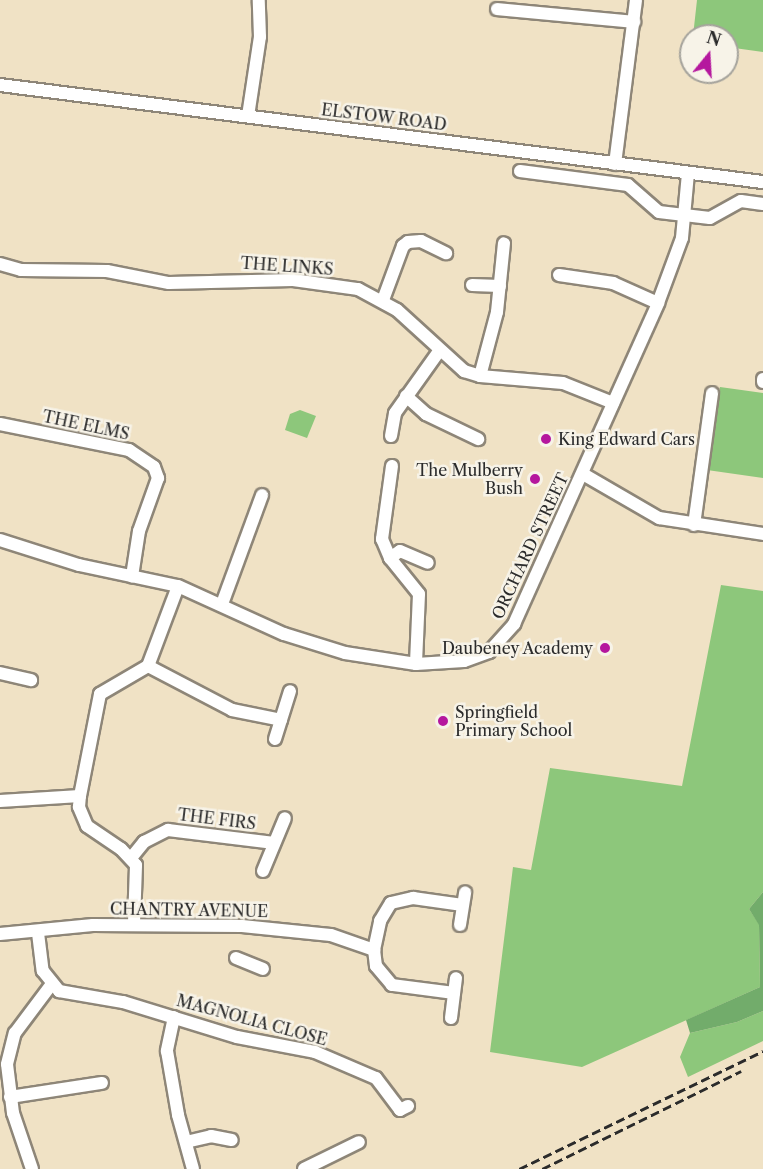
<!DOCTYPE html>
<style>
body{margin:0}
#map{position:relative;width:763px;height:1169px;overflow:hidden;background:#f0e2c5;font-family:"Libre Caslon Text",serif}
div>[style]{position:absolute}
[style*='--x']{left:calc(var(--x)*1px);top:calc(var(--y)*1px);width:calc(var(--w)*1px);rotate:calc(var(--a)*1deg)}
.green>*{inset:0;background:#8dc77b}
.forest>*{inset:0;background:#72ac6b}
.roads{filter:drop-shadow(2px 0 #8e8678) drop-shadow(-2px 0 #8e8678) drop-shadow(0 2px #8e8678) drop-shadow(0 -2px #8e8678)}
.minor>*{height:12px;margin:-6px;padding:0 6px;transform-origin:6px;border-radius:6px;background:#fff}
.rail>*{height:3px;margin-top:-1.5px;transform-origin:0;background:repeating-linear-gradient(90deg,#2b2b2b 0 9px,transparent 0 13.5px)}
.dots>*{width:16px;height:16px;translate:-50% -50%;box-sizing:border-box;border:3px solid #f7f3e8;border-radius:50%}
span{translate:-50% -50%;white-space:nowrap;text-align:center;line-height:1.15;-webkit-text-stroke:5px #f7f3e8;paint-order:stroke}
.street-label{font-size:16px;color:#2b2b2b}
.poi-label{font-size:16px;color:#2b2b2b}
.left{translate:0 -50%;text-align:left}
.right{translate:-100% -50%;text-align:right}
.north{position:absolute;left:679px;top:24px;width:60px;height:60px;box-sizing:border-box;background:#f7f3e8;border:2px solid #a5a39c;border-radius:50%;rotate:18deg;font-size:16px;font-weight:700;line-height:24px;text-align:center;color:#2b2b2b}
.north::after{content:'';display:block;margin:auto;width:21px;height:27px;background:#b5179e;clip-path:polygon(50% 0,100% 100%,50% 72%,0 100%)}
</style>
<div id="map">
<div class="green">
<i style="clip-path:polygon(697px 0,763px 0,763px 52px,727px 47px,727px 36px,693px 36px)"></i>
<i style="clip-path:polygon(720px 387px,763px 393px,763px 478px,707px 470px)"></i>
<i style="clip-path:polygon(300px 410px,316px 416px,307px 438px,285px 430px,290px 414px)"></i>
<i style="clip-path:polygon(721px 585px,763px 591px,763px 892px,749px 909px,759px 924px,760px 987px,582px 1067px,490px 1052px,513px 867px,531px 870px,550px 768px,682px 786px)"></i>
<i style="clip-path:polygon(763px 1011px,763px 1041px,688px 1077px,680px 1057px,690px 1033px,737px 1022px)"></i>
</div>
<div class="forest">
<i style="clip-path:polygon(763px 892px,763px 1011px,737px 1022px,690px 1033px,686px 1020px,760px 987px,759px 925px,749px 909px)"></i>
</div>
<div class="roads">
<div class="minor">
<i style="--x:497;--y:9;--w:138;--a:5.4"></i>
<i style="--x:0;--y:85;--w:769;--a:7.25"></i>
<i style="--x:248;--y:116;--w:80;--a:-81.4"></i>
<i style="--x:260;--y:37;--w:37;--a:-92"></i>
<i style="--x:615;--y:164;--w:165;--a:-82.7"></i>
<i style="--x:520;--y:171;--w:109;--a:7.4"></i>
<i style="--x:628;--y:185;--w:41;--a:41.1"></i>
<i style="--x:659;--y:212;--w:51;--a:6.7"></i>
<i style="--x:710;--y:218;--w:35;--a:-29"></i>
<i style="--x:741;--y:201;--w:22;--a:8"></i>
<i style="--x:0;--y:264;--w:22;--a:16"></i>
<i style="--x:21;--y:270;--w:86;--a:0.7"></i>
<i style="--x:107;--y:271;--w:63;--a:11"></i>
<i style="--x:169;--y:283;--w:124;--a:-1.4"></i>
<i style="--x:293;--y:280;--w:66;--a:7.9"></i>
<i style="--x:358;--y:289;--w:44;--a:28.3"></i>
<i style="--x:397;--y:310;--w:91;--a:42.3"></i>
<i style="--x:464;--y:371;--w:17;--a:17"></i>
<i style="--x:480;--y:376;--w:83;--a:4.8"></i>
<i style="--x:563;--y:383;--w:54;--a:21.8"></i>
<i style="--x:559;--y:275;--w:55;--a:8.4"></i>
<i style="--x:613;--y:283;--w:49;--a:24"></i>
<i style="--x:472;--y:285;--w:28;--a:2"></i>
<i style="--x:383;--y:300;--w:58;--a:-69.7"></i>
<i style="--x:403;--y:246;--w:6;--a:-39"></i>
<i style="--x:408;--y:242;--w:13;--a:-4"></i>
<i style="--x:421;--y:241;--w:28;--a:26"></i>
<i style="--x:480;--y:376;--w:66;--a:-75.1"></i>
<i style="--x:497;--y:312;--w:69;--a:-84.2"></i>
<i style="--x:763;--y:382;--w:3;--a:-90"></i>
<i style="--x:406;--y:396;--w:27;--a:42"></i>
<i style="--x:426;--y:414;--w:58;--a:25.7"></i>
<i style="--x:0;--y:424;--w:132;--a:11.4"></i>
<i style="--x:129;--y:450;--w:30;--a:34"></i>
<i style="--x:154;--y:467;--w:12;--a:70"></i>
<i style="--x:158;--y:478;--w:56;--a:109.7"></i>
<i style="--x:139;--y:531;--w:46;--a:98.8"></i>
<i style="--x:391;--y:436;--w:23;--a:-80"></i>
<i style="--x:395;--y:413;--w:77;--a:-54.5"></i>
<i style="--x:392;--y:466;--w:74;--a:97.8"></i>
<i style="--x:382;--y:539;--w:21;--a:67"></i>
<i style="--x:390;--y:558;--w:46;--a:51.1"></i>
<i style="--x:419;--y:594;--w:70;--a:92.5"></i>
<i style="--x:583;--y:474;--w:88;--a:30.1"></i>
<i style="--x:659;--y:518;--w:105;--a:8.7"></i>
<i style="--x:694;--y:525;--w:133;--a:-82.2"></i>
<i style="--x:0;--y:540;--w:83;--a:17.6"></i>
<i style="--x:79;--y:565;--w:101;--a:12"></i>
<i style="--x:178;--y:586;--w:116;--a:24.4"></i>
<i style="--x:284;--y:634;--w:64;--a:17.3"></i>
<i style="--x:345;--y:653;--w:72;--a:8.8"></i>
<i style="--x:416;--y:664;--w:48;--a:-3.6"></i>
<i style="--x:464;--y:661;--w:27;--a:-20"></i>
<i style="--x:489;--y:652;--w:38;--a:-48"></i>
<i style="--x:514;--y:624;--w:352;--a:-65.8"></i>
<i style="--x:658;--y:303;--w:69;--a:-69.7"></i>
<i style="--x:682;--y:238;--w:65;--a:-84.7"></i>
<i style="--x:390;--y:558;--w:12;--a:-35"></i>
<i style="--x:400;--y:551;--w:30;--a:23"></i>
<i style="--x:222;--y:604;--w:116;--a:-69.8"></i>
<i style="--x:148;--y:666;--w:95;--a:27.6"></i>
<i style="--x:232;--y:710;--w:50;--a:11.5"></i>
<i style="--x:0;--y:673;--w:32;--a:13"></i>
<i style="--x:275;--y:739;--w:50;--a:-72.6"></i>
<i style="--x:0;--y:801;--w:80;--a:-3.6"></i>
<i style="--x:131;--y:858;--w:21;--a:-51"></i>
<i style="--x:144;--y:842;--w:27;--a:-27"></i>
<i style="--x:168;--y:830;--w:107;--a:7"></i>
<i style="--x:263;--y:871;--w:57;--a:-67.5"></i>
<i style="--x:134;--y:923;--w:58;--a:-88"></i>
<i style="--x:136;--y:865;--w:22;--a:-133"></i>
<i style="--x:121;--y:849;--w:41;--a:-145.9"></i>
<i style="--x:87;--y:826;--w:21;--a:-113"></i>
<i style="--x:79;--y:807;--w:11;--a:-85"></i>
<i style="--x:80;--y:796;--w:104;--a:-78.9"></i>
<i style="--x:100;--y:694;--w:56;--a:-30.3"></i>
<i style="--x:148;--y:666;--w:85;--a:-69.4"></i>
<i style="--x:460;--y:925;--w:33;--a:-81"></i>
<i style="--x:38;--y:933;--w:38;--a:83"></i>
<i style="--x:43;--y:971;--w:26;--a:51"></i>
<i style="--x:59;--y:991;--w:65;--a:9.8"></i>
<i style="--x:123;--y:1002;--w:119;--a:17.1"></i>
<i style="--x:237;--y:1037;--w:79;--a:10.9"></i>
<i style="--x:315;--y:1052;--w:66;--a:23.1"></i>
<i style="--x:376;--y:1078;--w:40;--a:53"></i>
<i style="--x:400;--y:1110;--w:9;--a:-27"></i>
<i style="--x:0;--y:934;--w:93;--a:-5.5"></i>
<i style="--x:93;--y:925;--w:149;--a:0.4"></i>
<i style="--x:242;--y:926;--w:89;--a:5.8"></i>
<i style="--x:331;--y:935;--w:46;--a:19.2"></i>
<i style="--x:236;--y:958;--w:29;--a:22"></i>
<i style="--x:454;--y:993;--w:63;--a:-172.6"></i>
<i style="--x:392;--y:985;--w:25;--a:-130"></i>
<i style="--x:376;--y:966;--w:16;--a:-97"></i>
<i style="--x:374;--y:950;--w:30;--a:-78"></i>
<i style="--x:380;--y:921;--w:21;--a:-59"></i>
<i style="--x:391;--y:903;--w:23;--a:-13"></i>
<i style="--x:413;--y:898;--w:50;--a:8"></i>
<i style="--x:174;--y:1017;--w:35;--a:102"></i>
<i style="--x:167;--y:1051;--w:65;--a:80.2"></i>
<i style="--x:178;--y:1115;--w:56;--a:74.5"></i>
<i style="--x:451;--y:1018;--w:40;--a:-82.9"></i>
<i style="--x:10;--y:1097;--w:93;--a:-8.7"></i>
<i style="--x:186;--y:1142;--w:26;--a:-13"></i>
<i style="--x:211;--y:1136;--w:21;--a:11"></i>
<i style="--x:32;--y:1169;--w:59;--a:-108.7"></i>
<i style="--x:13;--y:1113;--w:49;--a:-97"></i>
<i style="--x:7;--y:1064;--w:32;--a:-76"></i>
<i style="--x:15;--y:1033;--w:60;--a:-53.1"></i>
<i style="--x:304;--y:1169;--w:61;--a:-26.1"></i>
</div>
</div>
<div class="rail">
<i style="--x:519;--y:1169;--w:271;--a:-25.8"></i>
<i style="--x:542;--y:1169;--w:222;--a:-26.2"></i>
</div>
<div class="dots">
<i style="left:546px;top:439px;background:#b5179e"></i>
<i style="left:535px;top:479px;background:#b5179e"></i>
<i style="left:605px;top:648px;background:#b5179e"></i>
<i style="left:443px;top:721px;background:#b5179e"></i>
</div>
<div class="street-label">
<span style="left:384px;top:117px;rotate:7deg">ELSTOW ROAD</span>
<span style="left:287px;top:266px;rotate:4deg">THE LINKS</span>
<span style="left:86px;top:425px;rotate:12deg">THE ELMS</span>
<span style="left:530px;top:546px;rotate:-65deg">ORCHARD STREET</span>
<span style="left:217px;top:819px;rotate:7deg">THE FIRS</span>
<span style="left:189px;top:910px;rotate:1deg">CHANTRY AVENUE</span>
<span style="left:252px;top:1020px;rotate:15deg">MAGNOLIA CLOSE</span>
</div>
<div class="poi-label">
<span class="left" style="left:558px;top:439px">King Edward Cars</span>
<span class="right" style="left:523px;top:479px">The Mulberry<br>Bush</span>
<span class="right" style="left:593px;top:648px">Daubeney Academy</span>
<span class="left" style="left:455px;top:721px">Springfield<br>Primary School</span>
</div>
<div class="north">N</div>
</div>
